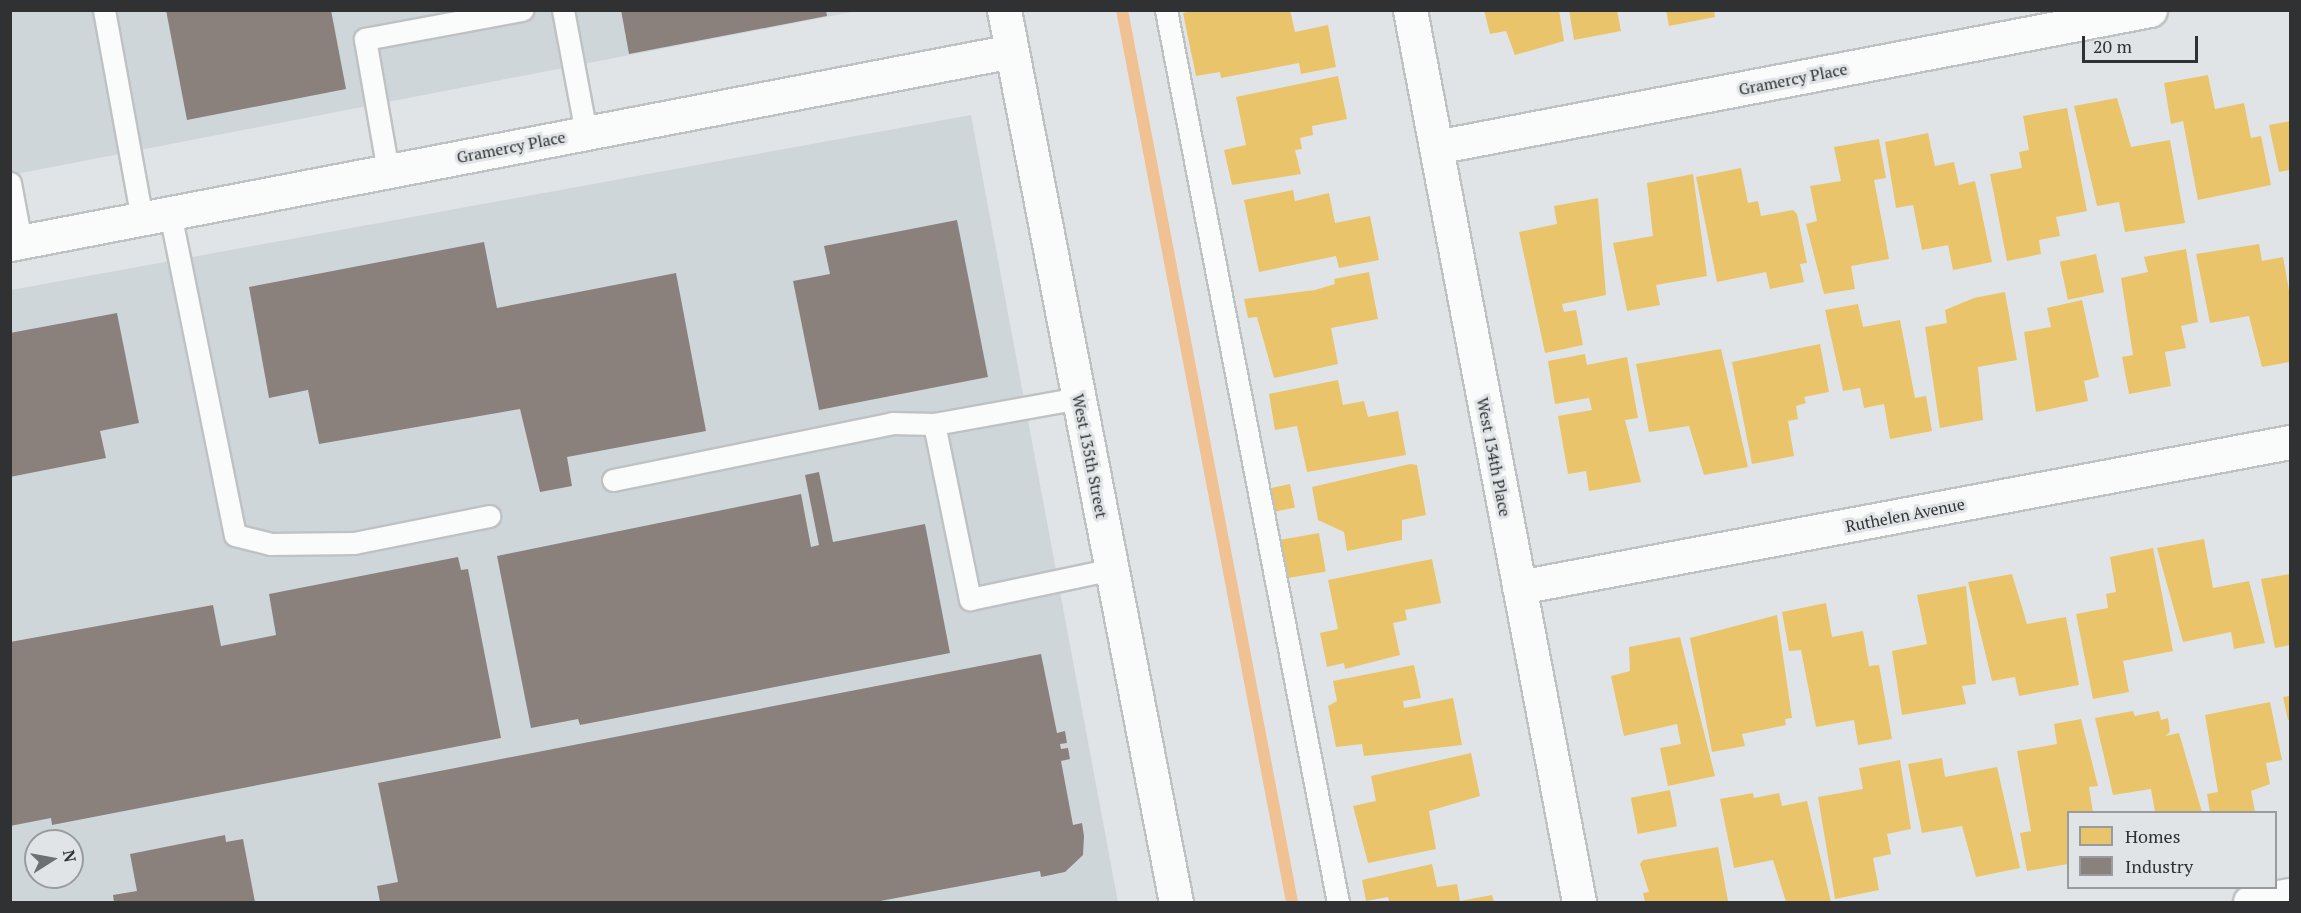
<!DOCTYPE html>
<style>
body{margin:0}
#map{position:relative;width:2301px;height:913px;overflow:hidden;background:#e1e4e6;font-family:"PT Serif",serif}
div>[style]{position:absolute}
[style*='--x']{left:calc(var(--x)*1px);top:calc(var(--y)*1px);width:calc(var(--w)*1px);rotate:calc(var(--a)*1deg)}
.built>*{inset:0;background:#cfd6da}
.homes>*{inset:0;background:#e9c46a;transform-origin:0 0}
.industry>*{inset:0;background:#8a817c}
.stream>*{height:12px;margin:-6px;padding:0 6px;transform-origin:6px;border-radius:6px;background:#f0c293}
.roads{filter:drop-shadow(2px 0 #bfc2c3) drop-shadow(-2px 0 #bfc2c3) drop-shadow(0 2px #bfc2c3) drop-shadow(0 -2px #bfc2c3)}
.lane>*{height:21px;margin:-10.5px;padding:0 10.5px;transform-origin:10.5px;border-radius:10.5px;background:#fafbfb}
.street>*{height:33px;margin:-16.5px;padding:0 16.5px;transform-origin:16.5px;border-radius:16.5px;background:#fafbfb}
.secondary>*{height:33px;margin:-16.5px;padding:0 16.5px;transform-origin:16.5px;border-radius:16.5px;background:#fafbfb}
span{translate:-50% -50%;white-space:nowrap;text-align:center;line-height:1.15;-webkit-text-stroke:6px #e0e4e7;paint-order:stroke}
.street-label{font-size:16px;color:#2f3132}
.frame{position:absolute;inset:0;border:12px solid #2f3132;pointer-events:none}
.legend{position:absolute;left:2067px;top:811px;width:210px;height:78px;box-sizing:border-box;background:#e0e4e7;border:2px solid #999c9f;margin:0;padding:8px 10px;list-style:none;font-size:18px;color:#2f3132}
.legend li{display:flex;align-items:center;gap:12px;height:30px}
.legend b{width:30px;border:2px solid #999c9f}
.north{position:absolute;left:24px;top:829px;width:60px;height:60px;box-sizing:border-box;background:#e0e4e7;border:2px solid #999c9f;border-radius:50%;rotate:79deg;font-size:16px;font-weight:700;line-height:24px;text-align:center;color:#2f3132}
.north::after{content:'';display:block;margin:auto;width:21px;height:27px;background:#6d7071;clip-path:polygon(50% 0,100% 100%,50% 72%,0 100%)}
.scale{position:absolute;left:2082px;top:36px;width:116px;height:27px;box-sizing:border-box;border:3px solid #2f3132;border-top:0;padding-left:8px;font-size:18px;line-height:21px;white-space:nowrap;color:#2f3132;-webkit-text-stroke:4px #e0e4e7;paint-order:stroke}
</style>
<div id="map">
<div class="built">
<i style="clip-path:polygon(11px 11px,857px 11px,11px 175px)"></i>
<i style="clip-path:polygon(evenodd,971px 115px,1118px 902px,11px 902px,11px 290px,971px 115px,36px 841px,72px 841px,72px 877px,36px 877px,36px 841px)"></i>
</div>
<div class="homes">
<i style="clip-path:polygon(1196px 10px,1290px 10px,1295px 32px,1328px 25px,1336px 67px,1301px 74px,1299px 63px,1221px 78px,1220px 72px,1196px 76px,1183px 13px)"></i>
<i style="clip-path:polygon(1484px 10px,1559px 10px,1564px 41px,1515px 55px,1506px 31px,1490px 34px)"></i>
<i style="clip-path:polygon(1569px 10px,1617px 10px,1621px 31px,1574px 40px)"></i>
<i style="clip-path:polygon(1666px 10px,1714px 10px,1715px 17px,1669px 26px)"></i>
<i style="clip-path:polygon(2208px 75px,2215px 109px,2244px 103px,2251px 138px,2261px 136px,2271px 185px,2198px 200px,2183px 121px,2171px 124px,2164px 83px)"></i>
<i style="clip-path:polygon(1338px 76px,1347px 119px,1312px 126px,1313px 135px,1300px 138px,1302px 149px,1295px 150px,1301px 174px,1232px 185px,1224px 150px,1246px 145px,1236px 97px)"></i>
<i style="clip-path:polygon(2117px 98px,2131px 147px,2170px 140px,2185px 223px,2125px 232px,2119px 202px,2097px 206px,2074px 106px)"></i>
<i style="clip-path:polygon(2067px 108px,2087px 211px,2056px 217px,2060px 236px,2039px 240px,2041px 254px,2007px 261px,1990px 174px,2022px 168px,2019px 152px,2029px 150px,2023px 116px)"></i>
<i style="clip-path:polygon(2290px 121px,2290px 170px,2279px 172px,2269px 125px)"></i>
<i style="clip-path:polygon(1928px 133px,1935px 166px,1954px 162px,1959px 185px,1975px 181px,1992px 262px,1953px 270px,1948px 245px,1922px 250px,1913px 205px,1896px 208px,1885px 142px)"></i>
<i style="clip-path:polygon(1879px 139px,1886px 178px,1874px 180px,1889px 259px,1851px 266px,1855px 289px,1824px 294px,1806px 224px,1817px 221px,1810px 186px,1841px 181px,1834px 147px)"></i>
<i style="clip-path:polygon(1741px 168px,1748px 203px,1758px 201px,1761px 216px,1793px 210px,1797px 214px,1807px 263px,1800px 264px,1804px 282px,1770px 289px,1766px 272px,1717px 282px,1696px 177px)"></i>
<i style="clip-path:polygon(1693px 174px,1707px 276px,1656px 285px,1660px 305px,1627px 311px,1613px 243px,1653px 236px,1647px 183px)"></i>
<i style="clip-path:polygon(1293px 190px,1295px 201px,1329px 193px,1335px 223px,1370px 216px,1379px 260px,1339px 268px,1336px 256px,1259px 272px,1244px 200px)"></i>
<i style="clip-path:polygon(1598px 198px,1606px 295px,1562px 304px,1564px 312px,1576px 310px,1583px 345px,1545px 353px,1519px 232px,1557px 224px,1554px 206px)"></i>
<i style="clip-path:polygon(2259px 244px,2262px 261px,2283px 257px,2290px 296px,2290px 362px,2262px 367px,2249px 316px,2210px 323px,2196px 254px)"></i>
<i style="clip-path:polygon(2186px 249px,2198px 322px,2181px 326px,2186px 348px,2165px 352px,2171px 386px,2129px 394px,2122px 357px,2133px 355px,2121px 278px,2148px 272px,2144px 257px)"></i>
<i style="left:2096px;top:254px;width:39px;height:37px;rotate:78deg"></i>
<i style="clip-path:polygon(1369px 272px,1378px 319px,1331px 328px,1338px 364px,1274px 378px,1257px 317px,1248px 318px,1244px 299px,1315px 290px,1335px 284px,1334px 279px)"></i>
<i style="clip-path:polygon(2005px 292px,2017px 360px,1978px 367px,1983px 420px,1940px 428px,1925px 327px,1947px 323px,1945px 310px,1974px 298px)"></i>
<i style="clip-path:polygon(2082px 300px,2099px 377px,2084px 381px,2088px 401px,2036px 412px,2024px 332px,2051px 327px,2047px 308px)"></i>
<i style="clip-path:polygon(1858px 304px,1863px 327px,1900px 320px,1915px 398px,1926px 396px,1932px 431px,1890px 439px,1884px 404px,1864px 408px,1860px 388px,1843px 391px,1825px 310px)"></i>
<i style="clip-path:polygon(1820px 344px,1829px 392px,1804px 397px,1806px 403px,1796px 406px,1798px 419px,1788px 421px,1794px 456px,1752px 464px,1732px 362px)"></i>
<i style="clip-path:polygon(1721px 349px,1748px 467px,1704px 475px,1689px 426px,1649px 432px,1636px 364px)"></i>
<i style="clip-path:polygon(1585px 354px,1587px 365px,1627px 357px,1638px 418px,1625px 420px,1641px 482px,1589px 491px,1586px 471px,1568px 474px,1558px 416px,1592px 410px,1589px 398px,1555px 404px,1548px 361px)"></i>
<i style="clip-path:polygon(1338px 380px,1343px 405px,1364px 401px,1368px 417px,1398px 411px,1406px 455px,1307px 472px,1297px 426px,1275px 430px,1269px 394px)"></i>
<i style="clip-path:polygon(1410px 464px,1417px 465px,1426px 515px,1402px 520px,1402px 540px,1347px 551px,1344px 532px,1318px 520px,1312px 487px)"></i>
<i style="left:1290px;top:484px;width:24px;height:23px;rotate:78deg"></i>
<i style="left:1319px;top:533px;width:39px;height:40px;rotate:80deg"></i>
<i style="clip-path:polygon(2204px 539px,2213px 588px,2249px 581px,2265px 643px,2234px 649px,2231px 632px,2183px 642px,2157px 548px)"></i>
<i style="clip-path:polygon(2153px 548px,2173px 651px,2123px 661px,2129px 692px,2093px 699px,2076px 614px,2108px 608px,2106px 594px,2116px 592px,2110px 557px)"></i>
<i style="clip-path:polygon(1432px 559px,1441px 603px,1405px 610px,1407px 620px,1393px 623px,1400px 655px,1345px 669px,1344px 663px,1327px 667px,1320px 633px,1338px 629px,1328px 580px)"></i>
<i style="clip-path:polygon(2012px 574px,2027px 624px,2066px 617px,2079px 685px,2019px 696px,2015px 677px,1992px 681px,1968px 582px)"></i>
<i style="clip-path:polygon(2290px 574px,2290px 645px,2275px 648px,2261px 579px)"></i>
<i style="clip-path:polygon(1966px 586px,1976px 684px,1962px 686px,1966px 704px,1902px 715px,1892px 651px,1927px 644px,1917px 595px)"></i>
<i style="clip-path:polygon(1826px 603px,1832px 637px,1863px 631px,1869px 666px,1879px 665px,1892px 739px,1858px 745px,1854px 720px,1816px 727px,1801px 650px,1789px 651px,1782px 612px)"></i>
<i style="clip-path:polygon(1777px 615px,1792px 718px,1785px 719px,1786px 725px,1742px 734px,1745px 746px,1712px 752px,1690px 638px)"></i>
<i style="clip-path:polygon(1680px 637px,1715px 776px,1668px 786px,1660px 748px,1681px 744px,1677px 724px,1624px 736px,1611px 676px,1630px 671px,1629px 647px)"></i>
<i style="clip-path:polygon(1414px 665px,1421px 698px,1403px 701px,1404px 708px,1453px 698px,1462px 745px,1364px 756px,1362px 744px,1336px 747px,1328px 706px,1337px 701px,1333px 681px)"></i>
<i style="clip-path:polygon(2290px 696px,2290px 720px,2288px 720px,2283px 697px)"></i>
<i style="clip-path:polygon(2270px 702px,2282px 760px,2266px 763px,2270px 784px,2251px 791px,2255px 812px,2210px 812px,2207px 794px,2218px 792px,2205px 715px)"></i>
<i style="clip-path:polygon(2133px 711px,2135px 716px,2159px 711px,2161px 720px,2168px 718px,2170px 732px,2165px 736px,2179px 733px,2202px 812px,2155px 812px,2151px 789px,2113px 795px,2095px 718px)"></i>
<i style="clip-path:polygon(2081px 719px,2098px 786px,2089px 787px,2093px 812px,2068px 812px,2068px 864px,2027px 871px,2020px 833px,2031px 831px,2017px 751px,2057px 744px,2054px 724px)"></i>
<i style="clip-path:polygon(1471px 753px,1480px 796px,1429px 811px,1436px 849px,1368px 863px,1353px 806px,1376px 801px,1371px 776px)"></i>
<i style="clip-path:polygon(1942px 758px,1945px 777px,1997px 767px,2020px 868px,1976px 877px,1962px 826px,1922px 833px,1908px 764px)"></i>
<i style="clip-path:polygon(1900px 760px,1911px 829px,1887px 834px,1891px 854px,1873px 858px,1879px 890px,1835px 899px,1818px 797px,1863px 789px,1859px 768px)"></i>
<i style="left:1670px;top:790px;width:37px;height:40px;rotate:79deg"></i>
<i style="clip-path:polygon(1753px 793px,1754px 798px,1779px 793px,1782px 806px,1807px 801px,1831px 902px,1786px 902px,1773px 860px,1734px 868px,1720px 799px)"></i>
<i style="clip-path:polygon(1718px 847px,1728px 901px,1735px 902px,1645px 902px,1643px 893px,1649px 892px,1640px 864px,1643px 860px)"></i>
<i style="clip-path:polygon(1432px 864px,1437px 887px,1457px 884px,1460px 901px,1492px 895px,1494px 902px,1389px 902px,1388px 897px,1366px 901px,1362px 880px)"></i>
</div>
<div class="industry">
<i style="clip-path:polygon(166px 10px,331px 10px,346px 89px,187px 120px)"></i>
<i style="clip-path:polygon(621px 10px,826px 10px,827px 16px,629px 54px)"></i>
<i style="clip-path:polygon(957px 220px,988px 377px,819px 410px,793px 281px,830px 274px,824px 246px)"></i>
<i style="clip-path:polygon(484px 242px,497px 308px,676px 273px,706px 431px,567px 457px,572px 486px,540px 492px,520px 409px,319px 444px,308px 390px,269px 398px,249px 287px)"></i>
<i style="clip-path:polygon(117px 313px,139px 423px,100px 431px,106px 458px,10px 477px,10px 333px)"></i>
<i style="clip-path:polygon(819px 472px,833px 542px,925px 524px,950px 653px,580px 725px,578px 719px,531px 728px,497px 556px,801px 494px,811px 547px,819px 545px,805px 475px)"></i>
<i style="clip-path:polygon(458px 557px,461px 570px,468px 569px,501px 738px,52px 825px,51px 818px,10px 826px,10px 642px,213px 605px,221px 646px,276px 635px,269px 594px)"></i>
<i style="clip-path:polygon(1041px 654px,1057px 733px,1065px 731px,1067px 743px,1060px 744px,1061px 749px,1068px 748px,1070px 759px,1061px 761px,1073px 825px,1082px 823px,1084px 836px,1083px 855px,1065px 872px,1041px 877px,1040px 871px,875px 902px,380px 902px,377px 886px,398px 882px,378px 783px)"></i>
<i style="clip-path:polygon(225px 835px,226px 842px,243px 839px,255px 902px,114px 902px,113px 895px,137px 891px,130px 854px)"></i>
</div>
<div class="stream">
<i style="--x:1122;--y:10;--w:908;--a:79.21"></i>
</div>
<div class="roads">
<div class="lane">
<i style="--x:104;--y:10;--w:212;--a:79.7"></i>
<i style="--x:563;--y:10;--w:125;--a:79.4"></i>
<i style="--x:1166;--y:10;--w:908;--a:79.09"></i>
<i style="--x:388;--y:171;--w:134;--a:-99.9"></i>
<i style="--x:365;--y:39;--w:160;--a:-10.5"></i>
<i style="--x:10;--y:183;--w:60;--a:79.4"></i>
<i style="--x:170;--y:213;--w:328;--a:78.6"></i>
<i style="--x:235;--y:535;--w:36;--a:14"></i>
<i style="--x:270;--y:544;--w:84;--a:-0.7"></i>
<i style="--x:354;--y:543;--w:138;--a:-11.3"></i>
<i style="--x:1079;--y:398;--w:147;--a:169.8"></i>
<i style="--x:934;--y:424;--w:179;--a:78.4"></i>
<i style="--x:970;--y:599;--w:145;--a:-11.9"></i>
<i style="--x:613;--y:480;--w:285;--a:-11.5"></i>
<i style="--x:892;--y:423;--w:42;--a:1.4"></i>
</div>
<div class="street">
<i style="--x:1410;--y:10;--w:908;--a:79.27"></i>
<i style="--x:1436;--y:147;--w:727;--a:-10.86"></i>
<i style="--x:10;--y:244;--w:1020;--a:-10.9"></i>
<i style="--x:1519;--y:587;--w:785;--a:-10.65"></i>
<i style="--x:2250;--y:902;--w:41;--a:-9.9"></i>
</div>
<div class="secondary">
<i style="--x:1004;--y:10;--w:908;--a:79.09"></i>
</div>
</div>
<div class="street-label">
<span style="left:1793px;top:79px;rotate:-11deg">Gramercy Place</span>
<span style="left:511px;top:147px;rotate:-11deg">Gramercy Place</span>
<span style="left:1090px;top:456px;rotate:79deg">West 135th Street</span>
<span style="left:1494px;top:457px;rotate:79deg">West 134th Place</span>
<span style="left:1905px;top:515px;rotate:-11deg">Ruthelen Avenue</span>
</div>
<div class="frame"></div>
<ul class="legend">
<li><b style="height:16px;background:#e9c46a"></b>Homes</li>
<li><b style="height:16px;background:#8a817c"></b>Industry</li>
</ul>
<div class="north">N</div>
<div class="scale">20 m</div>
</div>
